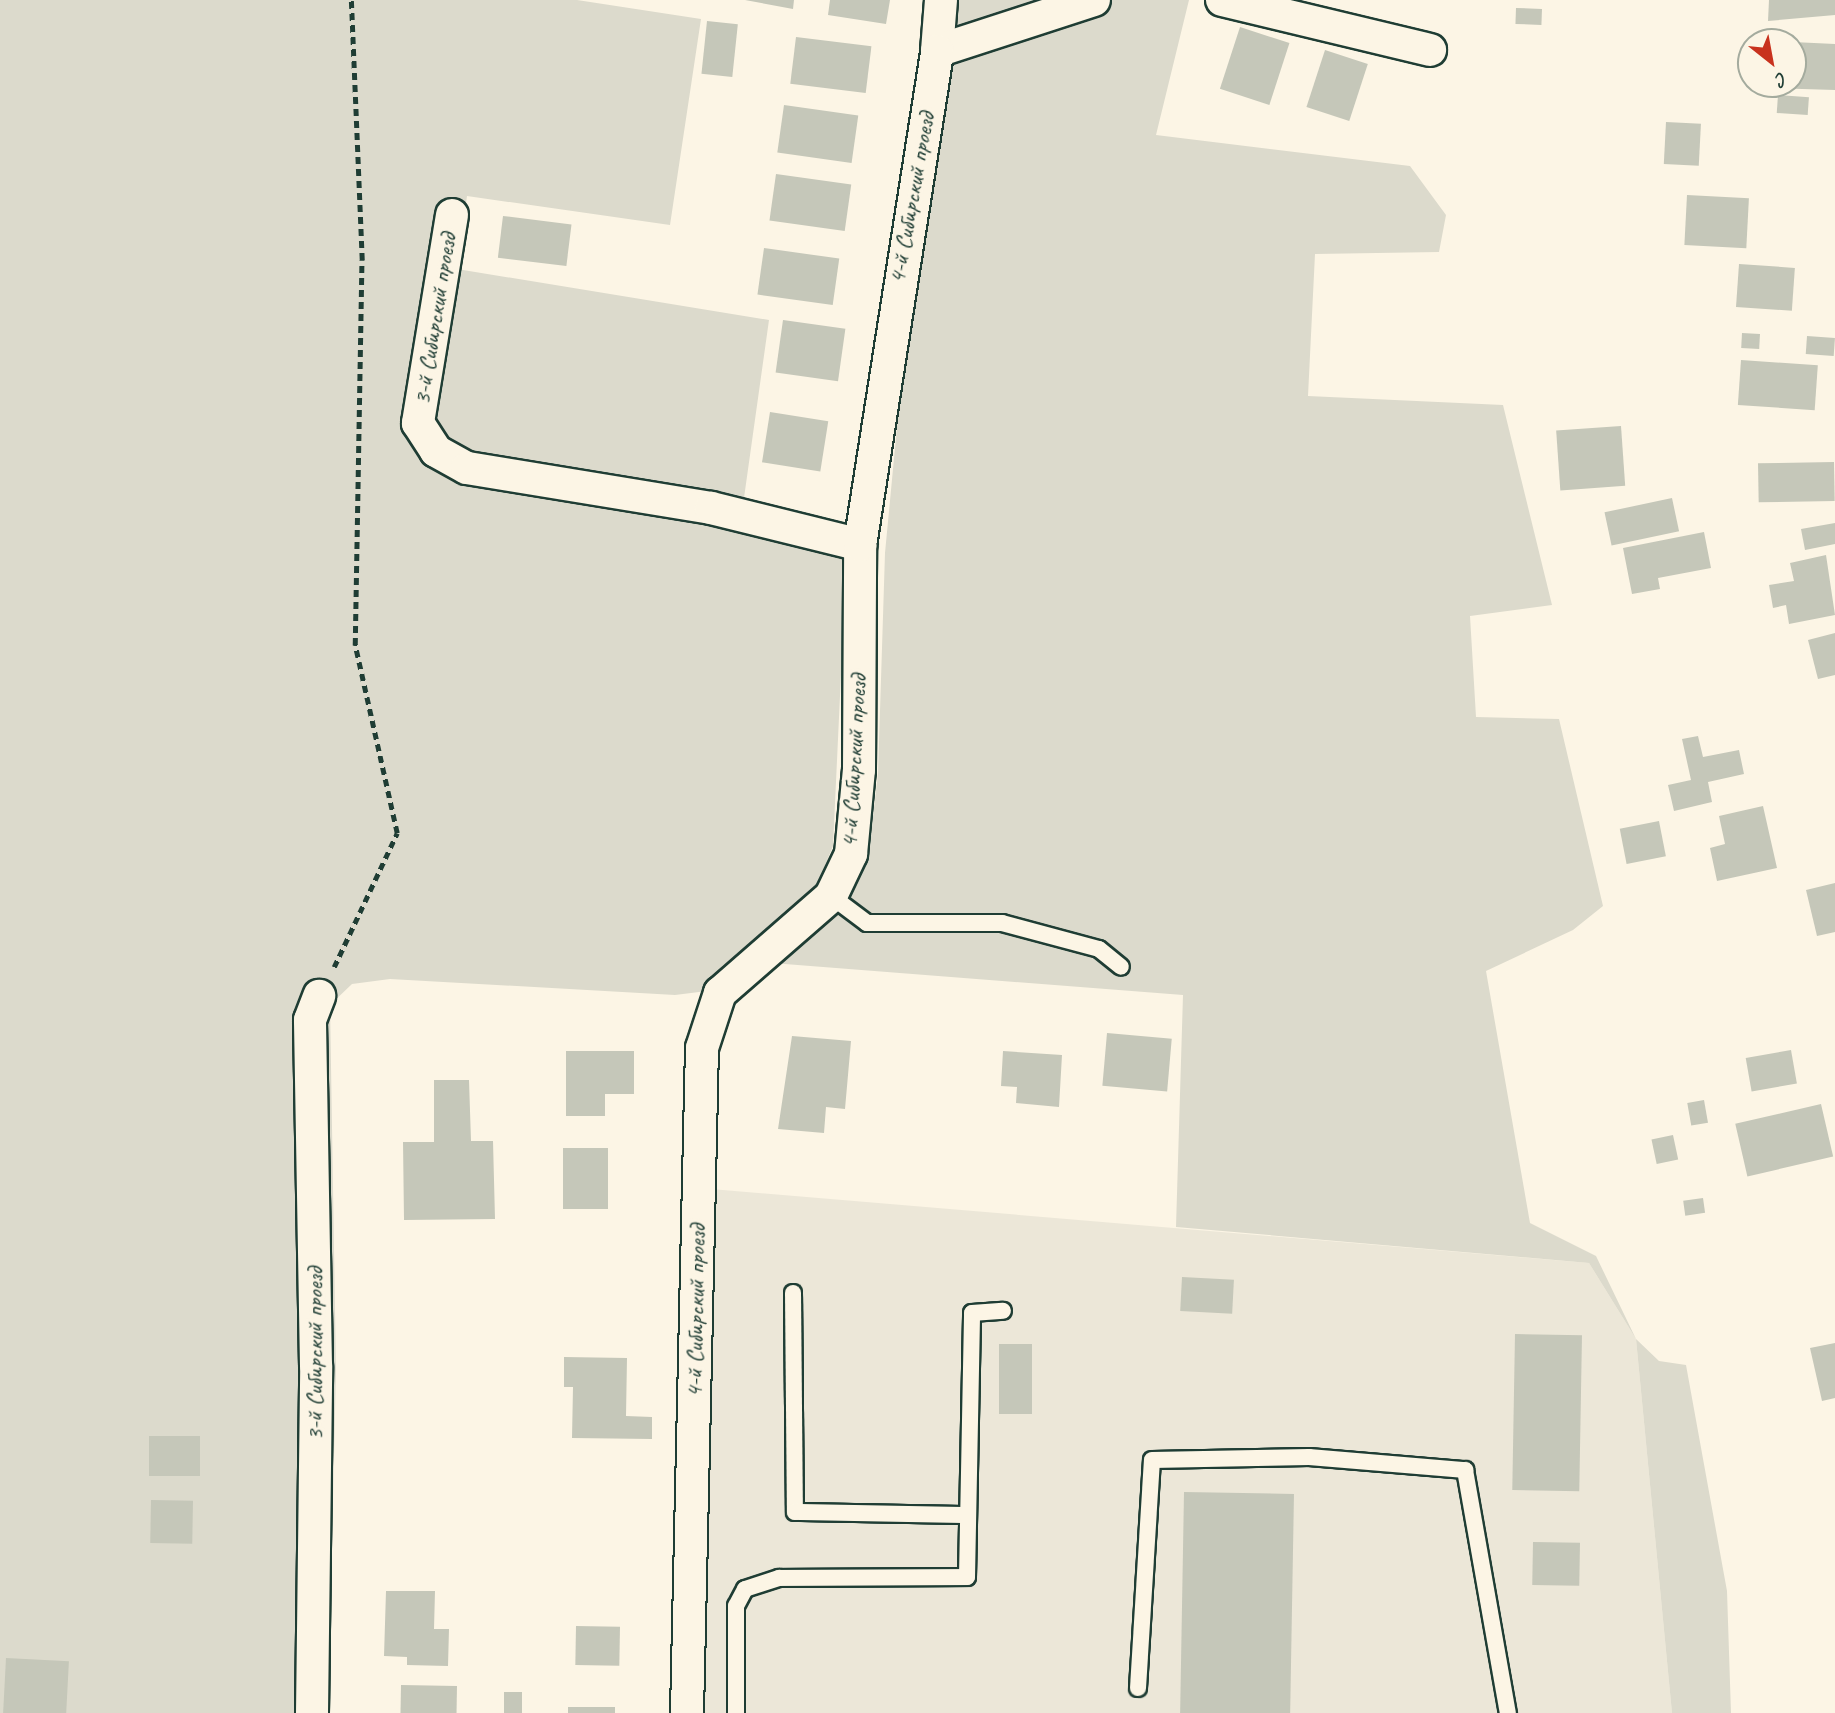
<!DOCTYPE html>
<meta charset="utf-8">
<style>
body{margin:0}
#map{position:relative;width:1835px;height:1713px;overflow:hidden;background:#fcf5e5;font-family:Caveat,sans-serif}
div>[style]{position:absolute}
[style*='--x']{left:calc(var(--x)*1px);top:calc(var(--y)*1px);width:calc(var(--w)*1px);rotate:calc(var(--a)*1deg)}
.built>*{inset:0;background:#ece7d8}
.green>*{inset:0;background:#dcdacc}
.building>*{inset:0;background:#c5c7b9;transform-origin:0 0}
.path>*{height:4.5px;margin-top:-2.25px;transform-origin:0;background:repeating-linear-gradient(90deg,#1f3d34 0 7px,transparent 0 12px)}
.roads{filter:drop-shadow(2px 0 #1f3d34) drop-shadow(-2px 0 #1f3d34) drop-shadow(0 2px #1f3d34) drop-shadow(0 -2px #1f3d34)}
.service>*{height:16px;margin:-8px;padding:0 8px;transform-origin:8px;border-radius:8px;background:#fcf5e5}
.minor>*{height:32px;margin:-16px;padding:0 16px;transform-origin:16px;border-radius:16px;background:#fcf5e5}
span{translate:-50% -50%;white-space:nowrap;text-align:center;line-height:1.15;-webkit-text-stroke:7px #fcf5e5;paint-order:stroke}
.street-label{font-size:24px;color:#1f3d34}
.north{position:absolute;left:1737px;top:28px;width:70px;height:70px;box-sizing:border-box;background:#fcf5e5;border:2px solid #a4ab9e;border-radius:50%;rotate:149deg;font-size:19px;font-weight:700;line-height:28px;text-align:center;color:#1f3d34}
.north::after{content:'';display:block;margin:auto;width:24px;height:32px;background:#c8321e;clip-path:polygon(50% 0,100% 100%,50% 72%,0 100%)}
</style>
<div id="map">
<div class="built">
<i style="clip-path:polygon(711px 1189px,1589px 1263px,1636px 1339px,1672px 1713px,698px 1713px)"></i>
</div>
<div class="green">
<i style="clip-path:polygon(0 0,577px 0,701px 19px,670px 225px,467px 196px,457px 269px,769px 320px,743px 505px,848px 525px,833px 846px,815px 889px,779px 925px,722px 966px,707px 991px,675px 995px,390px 979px,352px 984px,330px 1005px,336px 1370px,328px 1713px,0 1713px)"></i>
<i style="clip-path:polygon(957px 0,1189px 0,1156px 135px,1410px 166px,1446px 215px,1439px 252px,1315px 254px,1308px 396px,1503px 405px,1552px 605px,1470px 616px,1476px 717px,1559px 719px,1603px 906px,1573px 930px,1486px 971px,1530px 1223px,1596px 1256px,1636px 1339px,1659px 1361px,1686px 1365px,1727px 1591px,1731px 1713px,1672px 1713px,1636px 1339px,1589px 1263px,1176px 1227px,1183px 995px,772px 963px,838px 907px,868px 858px,878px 774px,885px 553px,907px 322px)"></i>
</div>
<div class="building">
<i style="clip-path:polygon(745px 0,794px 0,793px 9px)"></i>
<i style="clip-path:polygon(830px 0,890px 0,886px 24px,828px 15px)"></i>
<i style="clip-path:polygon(1769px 0,1835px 0,1835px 15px,1768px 21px)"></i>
<i style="left:1516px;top:8px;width:26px;height:16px;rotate:2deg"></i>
<i style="left:707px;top:21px;width:31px;height:53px;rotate:6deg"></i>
<i style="left:1240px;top:27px;width:52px;height:65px;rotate:18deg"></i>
<i style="left:796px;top:37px;width:76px;height:47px;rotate:7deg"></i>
<i style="clip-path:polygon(1793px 42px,1835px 44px,1835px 90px,1770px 88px,1793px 84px)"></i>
<i style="left:1325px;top:50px;width:45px;height:60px;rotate:18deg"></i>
<i style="left:1778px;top:95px;width:31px;height:18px;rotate:4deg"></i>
<i style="left:784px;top:105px;width:75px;height:48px;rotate:8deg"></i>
<i style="left:1666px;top:122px;width:35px;height:42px;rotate:3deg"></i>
<i style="left:776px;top:174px;width:76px;height:47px;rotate:8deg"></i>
<i style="left:1687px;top:195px;width:62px;height:50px;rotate:3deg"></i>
<i style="left:503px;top:216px;width:69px;height:42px;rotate:7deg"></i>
<i style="left:764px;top:248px;width:76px;height:47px;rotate:8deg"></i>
<i style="left:1739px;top:264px;width:56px;height:43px;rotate:4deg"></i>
<i style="left:783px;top:320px;width:63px;height:53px;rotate:8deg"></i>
<i style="left:1742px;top:333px;width:18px;height:15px;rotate:3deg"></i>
<i style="left:1807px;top:336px;width:28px;height:18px;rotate:4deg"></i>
<i style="left:1741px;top:360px;width:77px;height:45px;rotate:4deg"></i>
<i style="left:770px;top:412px;width:59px;height:51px;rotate:9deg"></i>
<i style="left:1621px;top:426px;width:60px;height:65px;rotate:86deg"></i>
<i style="left:1834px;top:462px;width:39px;height:76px;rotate:89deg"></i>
<i style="left:1672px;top:498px;width:34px;height:69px;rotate:78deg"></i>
<i style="clip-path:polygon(1835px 523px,1835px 544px,1805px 550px,1801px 529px)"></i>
<i style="clip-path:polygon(1704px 532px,1711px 568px,1658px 578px,1660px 589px,1632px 594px,1623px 548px)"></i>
<i style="clip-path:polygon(1826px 555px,1835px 615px,1789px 624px,1786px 605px,1773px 608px,1769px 585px,1794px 581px,1790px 563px)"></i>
<i style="clip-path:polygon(1835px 633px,1835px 675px,1818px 679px,1808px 640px)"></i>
<i style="clip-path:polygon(1698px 736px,1703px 757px,1739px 750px,1744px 774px,1708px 782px,1712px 802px,1674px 811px,1668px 785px,1691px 780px,1682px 739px)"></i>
<i style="clip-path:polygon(1763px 806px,1777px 868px,1717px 881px,1710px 848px,1725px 844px,1719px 816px)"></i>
<i style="left:1659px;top:821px;width:36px;height:40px;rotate:79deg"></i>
<i style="clip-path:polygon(1835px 883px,1835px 932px,1817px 936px,1806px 890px)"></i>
<i style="left:1107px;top:1033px;width:65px;height:53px;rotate:5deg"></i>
<i style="clip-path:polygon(792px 1036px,851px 1041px,845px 1109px,826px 1107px,824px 1133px,778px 1129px)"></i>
<i style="left:1791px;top:1050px;width:34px;height:46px;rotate:80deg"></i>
<i style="clip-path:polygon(566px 1051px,634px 1051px,634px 1094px,605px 1094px,605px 1116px,566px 1116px)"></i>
<i style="clip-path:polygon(1003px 1051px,1062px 1055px,1059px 1107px,1016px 1103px,1017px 1087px,1001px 1086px)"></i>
<i style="clip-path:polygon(434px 1080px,469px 1080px,471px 1141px,493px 1141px,495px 1219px,404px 1220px,403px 1142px,434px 1142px)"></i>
<i style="left:1704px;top:1100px;width:23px;height:17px;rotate:80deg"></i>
<i style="left:1821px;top:1104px;width:54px;height:88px;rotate:77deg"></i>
<i style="left:1673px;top:1135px;width:25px;height:22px;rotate:78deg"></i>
<i style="left:563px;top:1148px;width:45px;height:61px"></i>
<i style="left:1703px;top:1198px;width:15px;height:20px;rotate:82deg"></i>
<i style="left:1182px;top:1277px;width:52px;height:34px;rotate:3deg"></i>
<i style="left:1515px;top:1334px;width:67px;height:156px;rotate:1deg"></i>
<i style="clip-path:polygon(1835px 1343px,1835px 1398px,1822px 1401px,1810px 1348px)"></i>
<i style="left:999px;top:1344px;width:33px;height:70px"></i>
<i style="clip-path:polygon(564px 1357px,627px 1358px,626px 1416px,652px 1417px,652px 1439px,572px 1438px,573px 1387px,564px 1387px)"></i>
<i style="left:149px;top:1436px;width:51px;height:40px"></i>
<i style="left:1184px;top:1492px;width:110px;height:221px;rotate:1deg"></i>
<i style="left:151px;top:1500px;width:42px;height:43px;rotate:1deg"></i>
<i style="left:1533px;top:1542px;width:47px;height:43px;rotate:1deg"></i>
<i style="clip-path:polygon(386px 1591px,435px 1591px,434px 1629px,449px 1629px,448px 1666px,407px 1665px,407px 1657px,384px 1656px)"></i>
<i style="left:576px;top:1626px;width:44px;height:39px;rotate:1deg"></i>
<i style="left:6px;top:1658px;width:63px;height:55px;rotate:3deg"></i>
<i style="left:401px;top:1685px;width:56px;height:28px;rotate:1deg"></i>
<i style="left:504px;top:1692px;width:18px;height:21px"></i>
<i style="left:568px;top:1707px;width:47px;height:6px"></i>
</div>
<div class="path">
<i style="--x:334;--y:967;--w:148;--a:-64.8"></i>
<i style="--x:397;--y:833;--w:193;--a:-102.6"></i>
<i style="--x:355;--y:645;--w:385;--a:-89"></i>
<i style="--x:362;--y:260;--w:260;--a:-92.4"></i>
</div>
<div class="roads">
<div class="service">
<i style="--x:831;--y:896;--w:45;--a:36.9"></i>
<i style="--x:867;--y:923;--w:135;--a:0"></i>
<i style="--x:1002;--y:923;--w:100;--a:15"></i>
<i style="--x:1099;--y:949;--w:28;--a:39"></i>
<i style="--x:793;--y:1293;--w:219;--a:89.5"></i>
<i style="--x:795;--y:1512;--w:173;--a:1"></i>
<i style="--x:1138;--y:1688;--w:228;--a:-86.5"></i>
<i style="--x:1152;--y:1460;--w:157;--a:-1.1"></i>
<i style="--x:1309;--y:1457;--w:157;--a:4.8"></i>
<i style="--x:1465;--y:1470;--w:247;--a:80"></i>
<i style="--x:736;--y:1713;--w:107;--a:-90"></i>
<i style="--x:736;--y:1606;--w:19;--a:-62"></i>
<i style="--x:745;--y:1589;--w:36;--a:-18"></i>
<i style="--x:779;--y:1578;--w:188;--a:-0.3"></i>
<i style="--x:967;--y:1577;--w:264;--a:-88.9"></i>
<i style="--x:972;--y:1313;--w:31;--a:-4"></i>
</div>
<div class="minor">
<i style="--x:941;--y:0;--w:51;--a:94.5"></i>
<i style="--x:937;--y:51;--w:165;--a:-18"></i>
<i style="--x:1222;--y:0;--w:214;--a:13.5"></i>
<i style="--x:452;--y:215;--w:211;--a:99.3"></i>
<i style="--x:418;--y:423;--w:33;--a:57"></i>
<i style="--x:436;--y:451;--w:35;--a:29"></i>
<i style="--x:467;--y:468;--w:247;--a:9.3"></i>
<i style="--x:711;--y:508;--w:154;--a:13.9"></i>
<i style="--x:312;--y:1713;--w:347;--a:-89.3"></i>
<i style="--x:316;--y:1366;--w:346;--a:-91"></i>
<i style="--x:310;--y:1020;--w:26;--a:-69"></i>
<i style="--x:687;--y:1713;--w:665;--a:-88.71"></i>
<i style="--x:702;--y:1048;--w:58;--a:-71.9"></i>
<i style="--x:720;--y:993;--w:147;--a:-41.1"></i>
<i style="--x:831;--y:896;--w:47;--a:-64.5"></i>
<i style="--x:851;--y:854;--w:84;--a:-84.6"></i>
<i style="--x:859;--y:770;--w:225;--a:-89.7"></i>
<i style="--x:860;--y:545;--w:500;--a:-81.1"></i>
</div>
</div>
<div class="street-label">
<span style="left:912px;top:198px;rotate:-80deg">4-й Сибирский проезд</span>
<span style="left:435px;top:319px;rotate:-81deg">3-й Сибирский проезд</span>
<span style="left:854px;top:761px;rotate:-87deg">4-й Сибирский проезд</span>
<span style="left:696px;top:1311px;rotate:-89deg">4-й Сибирский проезд</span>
<span style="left:315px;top:1354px;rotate:-90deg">3-й Сибирский проезд</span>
</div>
<div class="north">С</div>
</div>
